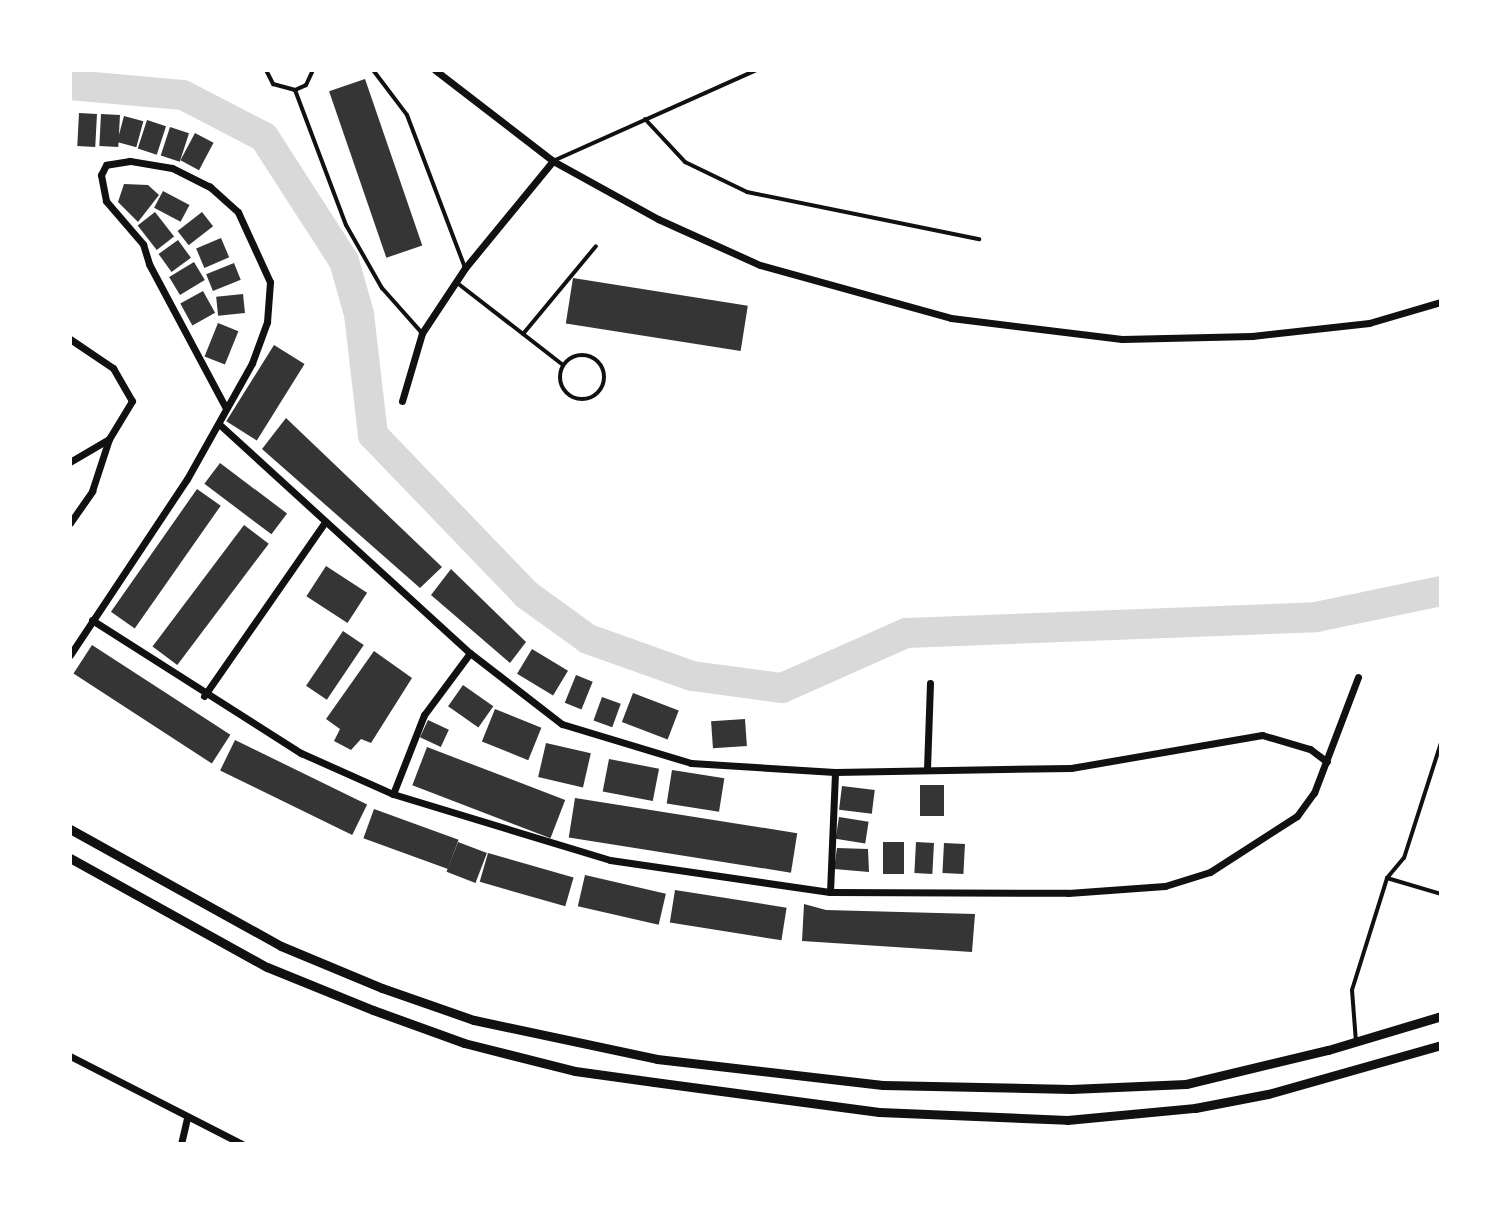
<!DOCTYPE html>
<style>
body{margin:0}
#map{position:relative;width:1511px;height:1214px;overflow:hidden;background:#fff;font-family:"DejaVu Sans",sans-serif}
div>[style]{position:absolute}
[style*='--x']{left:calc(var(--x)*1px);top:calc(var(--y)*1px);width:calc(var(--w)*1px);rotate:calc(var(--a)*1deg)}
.river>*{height:30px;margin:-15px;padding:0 15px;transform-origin:15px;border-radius:15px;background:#d9d9d9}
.building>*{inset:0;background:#353535;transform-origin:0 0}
.service>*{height:4px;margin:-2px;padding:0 2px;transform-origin:2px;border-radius:2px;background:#111}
.service>.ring{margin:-2px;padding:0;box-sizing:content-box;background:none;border:4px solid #111;border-radius:50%}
.minor>*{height:7px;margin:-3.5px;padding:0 3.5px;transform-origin:3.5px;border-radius:3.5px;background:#111}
.tertiary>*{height:9px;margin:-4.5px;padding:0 4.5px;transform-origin:4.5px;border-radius:4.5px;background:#111}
span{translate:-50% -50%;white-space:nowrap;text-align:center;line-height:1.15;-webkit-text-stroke:6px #fff;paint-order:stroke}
.frame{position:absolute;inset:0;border:72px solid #fff;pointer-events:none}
</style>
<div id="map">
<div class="river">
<i style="--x:70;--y:85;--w:113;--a:5.1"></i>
<i style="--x:183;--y:95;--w:91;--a:27.4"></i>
<i style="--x:264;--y:137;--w:148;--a:57.2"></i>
<i style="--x:344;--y:261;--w:55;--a:74.2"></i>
<i style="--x:359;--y:314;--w:122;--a:83.4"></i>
<i style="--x:373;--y:435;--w:222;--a:46.1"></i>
<i style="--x:527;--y:595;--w:75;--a:35.8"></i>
<i style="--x:588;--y:639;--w:110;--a:19.6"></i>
<i style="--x:692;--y:676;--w:91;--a:7.6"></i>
<i style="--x:782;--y:688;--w:136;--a:-23.9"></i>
<i style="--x:906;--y:633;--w:410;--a:-2.2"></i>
<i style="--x:1316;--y:617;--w:128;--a:-11.7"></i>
</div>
<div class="building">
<i style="left:365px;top:79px;width:176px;height:38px;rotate:71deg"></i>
<i style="left:79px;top:113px;width:18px;height:33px;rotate:3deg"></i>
<i style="left:101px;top:114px;width:19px;height:32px;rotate:3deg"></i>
<i style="left:124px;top:116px;width:20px;height:27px;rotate:15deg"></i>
<i style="left:147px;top:120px;width:20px;height:30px;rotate:18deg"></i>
<i style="left:170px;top:127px;width:20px;height:30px;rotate:18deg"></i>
<i style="left:195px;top:133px;width:21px;height:31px;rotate:28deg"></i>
<i style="clip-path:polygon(124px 184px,148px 185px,159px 195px,138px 222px,118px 202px)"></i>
<i style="left:163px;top:191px;width:30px;height:19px;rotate:28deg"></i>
<i style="left:155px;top:212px;width:31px;height:22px;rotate:52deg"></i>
<i style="left:202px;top:212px;width:18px;height:31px;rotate:52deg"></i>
<i style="left:221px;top:238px;width:21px;height:27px;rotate:67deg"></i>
<i style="left:178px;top:240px;width:22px;height:24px;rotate:54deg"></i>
<i style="left:194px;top:262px;width:21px;height:29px;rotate:59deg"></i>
<i style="left:234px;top:263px;width:18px;height:30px;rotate:68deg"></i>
<i style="left:573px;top:278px;width:177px;height:46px;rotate:9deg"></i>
<i style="left:203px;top:291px;width:25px;height:26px;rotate:61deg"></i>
<i style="left:243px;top:294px;width:19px;height:27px;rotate:84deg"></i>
<i style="left:218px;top:323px;width:22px;height:36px;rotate:22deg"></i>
<i style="left:274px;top:345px;width:36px;height:90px;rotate:32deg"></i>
<i style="clip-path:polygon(286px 418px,442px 567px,420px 588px,262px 449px)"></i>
<i style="left:220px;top:463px;width:84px;height:26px;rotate:37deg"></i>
<i style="left:197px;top:489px;width:29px;height:150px;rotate:35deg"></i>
<i style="left:244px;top:525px;width:31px;height:152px;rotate:37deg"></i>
<i style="left:326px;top:566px;width:49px;height:36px;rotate:33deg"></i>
<i style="clip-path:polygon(451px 569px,526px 642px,510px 663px,431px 595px)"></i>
<i style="left:343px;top:631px;width:25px;height:66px;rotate:34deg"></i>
<i style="left:92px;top:645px;width:165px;height:34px;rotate:33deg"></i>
<i style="left:532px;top:649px;width:42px;height:29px;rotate:31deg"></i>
<i style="clip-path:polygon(374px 651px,412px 678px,371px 743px,361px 739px,351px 750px,334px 741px,340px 729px,326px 719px)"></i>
<i style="left:576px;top:675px;width:18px;height:30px;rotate:22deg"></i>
<i style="left:463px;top:685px;width:37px;height:26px;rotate:35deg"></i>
<i style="left:633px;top:693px;width:49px;height:31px;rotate:21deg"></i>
<i style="left:602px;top:697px;width:20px;height:25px;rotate:20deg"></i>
<i style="left:495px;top:709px;width:50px;height:35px;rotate:22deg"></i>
<i style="left:745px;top:719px;width:27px;height:34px;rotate:86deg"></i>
<i style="left:428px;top:720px;width:23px;height:19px;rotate:25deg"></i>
<i style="left:235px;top:740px;width:147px;height:34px;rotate:26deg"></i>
<i style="left:546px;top:743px;width:46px;height:35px;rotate:13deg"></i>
<i style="left:427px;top:747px;width:148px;height:41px;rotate:21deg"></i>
<i style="left:609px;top:759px;width:51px;height:33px;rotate:11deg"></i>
<i style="left:672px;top:770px;width:53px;height:34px;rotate:9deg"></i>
<i style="left:920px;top:785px;width:24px;height:31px"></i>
<i style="left:842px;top:786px;width:33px;height:24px;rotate:7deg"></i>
<i style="left:575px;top:798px;width:225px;height:40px;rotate:9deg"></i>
<i style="left:374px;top:809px;width:90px;height:31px;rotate:20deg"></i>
<i style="left:839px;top:817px;width:30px;height:22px;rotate:9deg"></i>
<i style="left:458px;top:842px;width:31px;height:32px;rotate:21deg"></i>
<i style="left:883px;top:842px;width:21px;height:32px"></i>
<i style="left:916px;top:842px;width:18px;height:31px;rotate:3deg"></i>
<i style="left:944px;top:843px;width:21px;height:30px;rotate:3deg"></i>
<i style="clip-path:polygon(837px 848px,868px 849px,869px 872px,834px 869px)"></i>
<i style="left:488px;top:853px;width:89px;height:30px;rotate:16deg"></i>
<i style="left:585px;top:875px;width:83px;height:32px;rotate:13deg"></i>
<i style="left:675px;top:890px;width:113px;height:33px;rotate:9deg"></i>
<i style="clip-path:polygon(804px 904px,826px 910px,975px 914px,972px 952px,802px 941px)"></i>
</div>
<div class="service">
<i style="--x:266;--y:70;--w:16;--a:63"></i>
<i style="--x:273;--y:84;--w:23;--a:15"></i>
<i style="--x:295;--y:90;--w:12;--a:-24"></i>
<i style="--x:306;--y:85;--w:17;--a:-65"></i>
<i style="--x:373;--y:70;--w:56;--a:52.9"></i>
<i style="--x:407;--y:115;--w:164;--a:69.2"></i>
<i style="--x:295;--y:90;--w:144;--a:69.3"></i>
<i style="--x:346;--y:225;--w:73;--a:60.3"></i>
<i style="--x:382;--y:288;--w:60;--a:48.4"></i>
<i style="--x:645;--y:119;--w:59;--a:47.1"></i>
<i style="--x:685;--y:162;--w:69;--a:25.8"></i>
<i style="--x:747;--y:192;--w:237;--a:11.5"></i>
<i style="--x:553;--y:161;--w:222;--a:-24.1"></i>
<i style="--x:456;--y:282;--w:135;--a:37.8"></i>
<i style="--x:523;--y:334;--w:114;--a:-50.3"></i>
<i class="ring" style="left:560px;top:355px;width:40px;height:40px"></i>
<i style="--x:1387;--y:878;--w:56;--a:16.5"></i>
<i style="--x:1356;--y:1042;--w:52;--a:-94.4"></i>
<i style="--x:1352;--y:990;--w:117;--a:-72.6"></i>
<i style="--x:1387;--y:878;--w:26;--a:-50"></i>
<i style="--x:1404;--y:858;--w:121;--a:-72.2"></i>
</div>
<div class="minor">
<i style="--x:435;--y:70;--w:149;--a:37.6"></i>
<i style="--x:553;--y:161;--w:120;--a:28.9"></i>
<i style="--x:658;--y:219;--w:112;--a:24.3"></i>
<i style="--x:760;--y:265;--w:198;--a:15.5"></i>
<i style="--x:951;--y:318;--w:172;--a:7"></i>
<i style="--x:1122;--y:339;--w:130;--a:-1.3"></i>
<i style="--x:1252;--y:336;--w:118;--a:-6.3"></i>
<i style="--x:1369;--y:323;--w:75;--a:-16.3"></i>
<i style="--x:70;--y:339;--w:52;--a:34"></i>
<i style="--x:113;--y:368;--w:38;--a:60"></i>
<i style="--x:132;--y:401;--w:44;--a:121.2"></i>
<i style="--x:109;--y:439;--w:45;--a:149.5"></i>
<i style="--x:402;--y:401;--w:71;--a:-73.6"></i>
<i style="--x:422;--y:333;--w:78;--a:-56.5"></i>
<i style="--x:465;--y:268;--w:139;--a:-50.6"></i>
<i style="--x:219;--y:424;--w:340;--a:42.4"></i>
<i style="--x:470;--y:653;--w:116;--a:37.7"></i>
<i style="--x:562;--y:724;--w:135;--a:16.8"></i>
<i style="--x:691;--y:763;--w:144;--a:3.6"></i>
<i style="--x:835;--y:772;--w:236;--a:-1"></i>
<i style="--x:1071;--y:768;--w:194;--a:-9.8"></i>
<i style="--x:1262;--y:735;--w:50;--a:16.3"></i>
<i style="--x:1310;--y:749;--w:21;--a:37"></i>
<i style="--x:70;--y:523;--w:39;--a:-55"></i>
<i style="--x:92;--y:491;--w:55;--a:-71.9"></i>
<i style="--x:92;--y:620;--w:248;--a:32.5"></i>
<i style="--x:301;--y:753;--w:101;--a:24"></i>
<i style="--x:393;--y:794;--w:227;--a:16.9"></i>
<i style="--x:610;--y:860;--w:222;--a:8.3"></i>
<i style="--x:830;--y:892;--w:238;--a:0.2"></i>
<i style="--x:1068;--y:893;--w:97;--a:-4.1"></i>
<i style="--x:1165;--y:886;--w:47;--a:-17.3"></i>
<i style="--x:1210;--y:872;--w:103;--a:-32.8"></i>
<i style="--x:1297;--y:816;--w:29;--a:-54"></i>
<i style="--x:1314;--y:793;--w:124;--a:-69.2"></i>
<i style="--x:70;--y:655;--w:211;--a:-56.4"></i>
<i style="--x:187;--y:479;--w:133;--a:-60.7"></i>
<i style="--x:252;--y:363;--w:44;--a:-69.9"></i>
<i style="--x:267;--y:322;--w:40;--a:-85.7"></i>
<i style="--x:270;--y:282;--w:77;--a:-114.6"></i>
<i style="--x:238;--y:212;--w:38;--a:-138"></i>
<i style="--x:210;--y:187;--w:42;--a:-153.4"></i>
<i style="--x:172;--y:168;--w:43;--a:-170.5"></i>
<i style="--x:130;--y:161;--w:24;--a:171"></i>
<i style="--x:106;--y:165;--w:11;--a:117"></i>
<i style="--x:101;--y:175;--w:26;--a:79"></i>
<i style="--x:106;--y:201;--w:57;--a:49.3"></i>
<i style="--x:143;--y:244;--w:21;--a:73"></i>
<i style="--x:149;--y:264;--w:163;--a:61.9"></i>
<i style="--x:204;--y:696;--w:212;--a:-55.2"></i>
<i style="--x:927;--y:769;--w:86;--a:-88"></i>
<i style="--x:393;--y:794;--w:85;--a:-68.6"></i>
<i style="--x:424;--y:715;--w:77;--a:-53.4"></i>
<i style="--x:830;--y:892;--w:120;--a:-87.6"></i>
<i style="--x:70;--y:1056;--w:193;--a:27.1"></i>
<i style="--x:181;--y:1144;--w:26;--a:-77"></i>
</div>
<div class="tertiary">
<i style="--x:70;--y:829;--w:241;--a:29"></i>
<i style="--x:281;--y:946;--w:109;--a:22.6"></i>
<i style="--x:382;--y:988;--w:97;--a:19.2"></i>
<i style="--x:474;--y:1020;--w:187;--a:12"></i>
<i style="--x:657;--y:1059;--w:227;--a:6.6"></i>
<i style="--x:883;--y:1085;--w:188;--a:1.2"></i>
<i style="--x:1071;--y:1089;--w:115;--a:-2.5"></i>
<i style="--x:1186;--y:1084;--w:146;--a:-13.5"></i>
<i style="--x:1328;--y:1050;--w:118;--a:-16.7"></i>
<i style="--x:70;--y:858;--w:225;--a:29"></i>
<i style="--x:267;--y:967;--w:114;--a:22.1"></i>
<i style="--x:373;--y:1010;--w:97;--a:19.9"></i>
<i style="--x:464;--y:1043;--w:114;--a:14.2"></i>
<i style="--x:575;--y:1071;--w:80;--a:7.9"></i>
<i style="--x:654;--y:1082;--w:227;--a:7.6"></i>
<i style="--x:879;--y:1112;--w:188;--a:2.4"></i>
<i style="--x:1067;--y:1120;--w:129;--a:-5.4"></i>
<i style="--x:1195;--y:1108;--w:74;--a:-10.9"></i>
<i style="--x:1268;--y:1094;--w:180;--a:-15.8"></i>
</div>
<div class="frame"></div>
</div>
